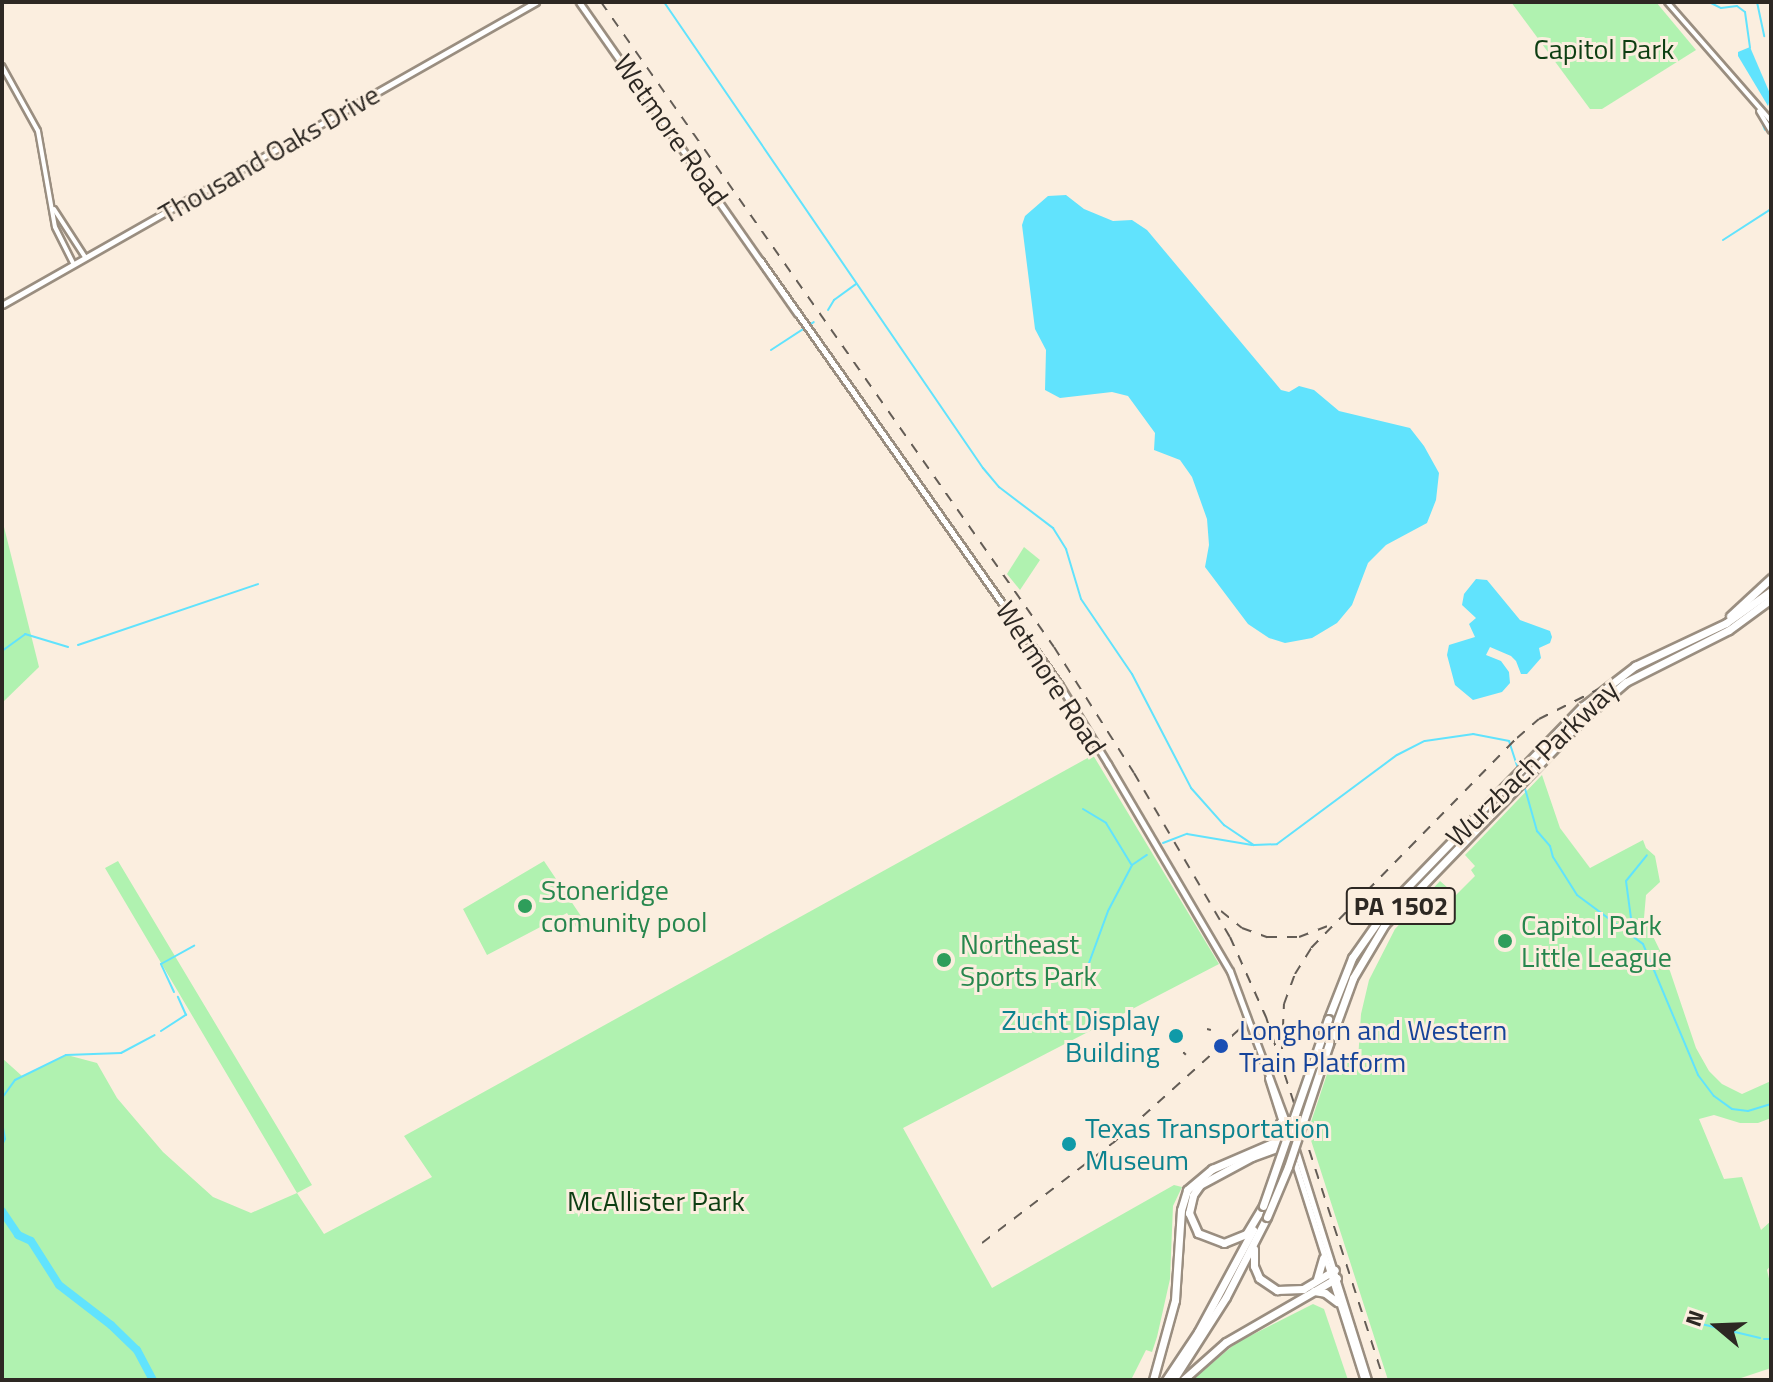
<!DOCTYPE html>
<style>
body{margin:0}
#map{position:relative;width:1773px;height:1382px;overflow:hidden;background:#fbeedf;font-family:"Titillium Web",sans-serif}
div>[style]{position:absolute}
[style*='--x']{left:calc(var(--x)*1px);top:calc(var(--y)*1px);width:calc(var(--w)*1px);rotate:calc(var(--a)*1deg)}
.green>*{inset:0;background:#b0f2b0}
.water>*{inset:0;background:#61e3fd}
.stream>*{height:2px;margin:-1px;padding:0 1px;transform-origin:1px;border-radius:1px;background:#61e3fd}
.river>*{height:8px;margin:-4px;padding:0 4px;transform-origin:4px;border-radius:4px;background:#61e3fd}
.roads{filter:drop-shadow(2px 0 #9a8e80) drop-shadow(-2px 0 #9a8e80) drop-shadow(0 2px #9a8e80) drop-shadow(0 -2px #9a8e80)}
.tertiary>*{height:4px;margin:-2px;padding:0 2px;transform-origin:2px;border-radius:2px;background:#fff}
.secondary>*{height:5px;margin:-2.5px;padding:0 2.5px;transform-origin:2.5px;border-radius:2.5px;background:#fff}
.motorway>*{height:7px;margin:-3.5px;padding:0 3.5px;transform-origin:3.5px;border-radius:3.5px;background:#fff}
.rail>*{height:2px;margin-top:-1px;transform-origin:0;background:repeating-linear-gradient(90deg,#635c55 0 10px,transparent 0 20px)}
.bridges{filter:drop-shadow(2px 0 #9a8e80) drop-shadow(-2px 0 #9a8e80) drop-shadow(0 2px #9a8e80) drop-shadow(0 -2px #9a8e80)}
.motorway-bridge>*{height:7px;margin:-3.5px;padding:0 3.5px;transform-origin:3.5px;border-radius:3.5px;background:#fff}
.dots>*{width:22px;height:22px;translate:-50% -50%;box-sizing:border-box;border:4px solid #fbeedf;border-radius:50%}
span{translate:-50% -50%;white-space:nowrap;text-align:center;line-height:1.15;-webkit-text-stroke:6px #fbeedf;paint-order:stroke}
.shield-label span{padding:2px 6px;background:#fbeedf;border:2px solid;border-radius:6px;-webkit-text-stroke-width:0}
.shield-label{font-size:26px;color:#2d2823;font-weight:700}
.park-label{font-size:28px;color:#0d3e12}
.street-label{font-size:28px;color:#2d2823}
.leisure-label{font-size:28px;color:#27864d}
.left{translate:0 -50%;text-align:left}
.culture-label{font-size:28px;color:#0d838f}
.right{translate:-100% -50%;text-align:right}
.transit-label{font-size:28px;color:#164399}
.frame{position:absolute;inset:0;border:4px solid #2d2823;pointer-events:none}
.north{position:absolute;left:1677px;top:1286px;width:80px;height:80px;-webkit-text-stroke:6px #fbeedf;paint-order:stroke;rotate:289deg;font-size:22px;font-weight:700;line-height:32px;text-align:center;color:#2d2823}
.north::after{content:'';display:block;margin:auto;width:28px;height:36px;background:#2d2823;clip-path:polygon(50% 0,100% 100%,50% 72%,0 100%)}
</style>
<div id="map">
<div class="green">
<i style="clip-path:polygon(1511px 2px,1656px 2px,1696px 50px,1602px 109px,1590px 109px)"></i>
<i style="clip-path:polygon(2px 519px,39px 667px,2px 703px)"></i>
<i style="clip-path:polygon(1024px 547px,1040px 560px,1020px 590px,1007px 574px)"></i>
<i style="clip-path:polygon(1093px 755px,1219px 964px,903px 1128px,992px 1288px,1174px 1185px,1182px 1187px,1173px 1206px,1170px 1279px,1157px 1337px,1152px 1352px,1146px 1350px,1131px 1380px,2px 1380px,2px 1058px,22px 1076px,67px 1055px,97px 1063px,117px 1098px,163px 1152px,213px 1197px,251px 1213px,297px 1193px,105px 868px,118px 861px,312px 1185px,297px 1193px,324px 1234px,432px 1177px,404px 1136px)"></i>
<i style="clip-path:polygon(1542px 775px,1560px 828px,1590px 868px,1643px 840px,1646px 848px,1655px 856px,1660px 882px,1646px 895px,1644px 918px,1670px 971px,1696px 1048px,1709px 1071px,1722px 1084px,1742px 1094px,1771px 1081px,1771px 1118px,1758px 1123px,1740px 1123px,1714px 1115px,1699px 1119px,1724px 1179px,1742px 1177px,1761px 1230px,1771px 1221px,1771px 1265px,1767px 1270px,1771px 1287px,1771px 1368px,1735px 1380px,1388px 1380px,1308px 1131px,1329px 1068px,1358px 1060px,1361px 1014px,1369px 980px,1395px 929px,1440px 881px,1456px 895px,1475px 876px,1471px 870px,1475px 866px,1465px 855px)"></i>
<i style="clip-path:polygon(544px 861px,587px 925px,578px 930px,567px 913px,487px 955px,463px 909px)"></i>
<i style="clip-path:polygon(1313px 1304px,1324px 1309px,1348px 1380px,1192px 1380px,1236px 1343px)"></i>
</div>
<div class="water">
<i style="clip-path:polygon(1750px 47px,1771px 96px,1768px 106px,1738px 56px,1738px 52px)"></i>
<i style="clip-path:polygon(1066px 195px,1084px 209px,1113px 221px,1132px 220px,1147px 230px,1281px 390px,1289px 392px,1299px 386px,1314px 390px,1339px 411px,1410px 428px,1424px 446px,1439px 473px,1436px 500px,1427px 523px,1386px 545px,1368px 563px,1352px 605px,1337px 623px,1312px 638px,1285px 643px,1269px 638px,1248px 624px,1205px 567px,1209px 545px,1207px 519px,1192px 477px,1180px 460px,1154px 450px,1155px 433px,1128px 396px,1112px 392px,1060px 398px,1045px 390px,1046px 350px,1035px 329px,1022px 225px,1025px 216px,1048px 196px)"></i>
<i style="clip-path:polygon(1476px 579px,1487px 580px,1520px 620px,1550px 631px,1552px 637px,1550px 643px,1539px 648px,1541px 658px,1527px 674px,1521px 674px,1516px 661px,1511px 656px,1490px 647px,1486px 655px,1501px 661px,1509px 672px,1510px 683px,1502px 692px,1473px 700px,1455px 685px,1447px 655px,1449px 645px,1475px 637px,1469px 624px,1476px 618px,1462px 605px,1464px 594px)"></i>
</div>
<div class="stream">
<i style="--x:664;--y:2;--w:565;--a:55.61"></i>
<i style="--x:983;--y:468;--w:25;--a:50"></i>
<i style="--x:999;--y:487;--w:68;--a:37.2"></i>
<i style="--x:1053;--y:528;--w:25;--a:58"></i>
<i style="--x:1066;--y:549;--w:52;--a:73.3"></i>
<i style="--x:1081;--y:599;--w:91;--a:55.8"></i>
<i style="--x:1132;--y:674;--w:128;--a:62.6"></i>
<i style="--x:1191;--y:788;--w:50;--a:48.3"></i>
<i style="--x:1224;--y:825;--w:36;--a:34"></i>
<i style="--x:1254;--y:845;--w:23;--a:-2"></i>
<i style="--x:1277;--y:844;--w:149;--a:-36.6"></i>
<i style="--x:1397;--y:755;--w:31;--a:-27"></i>
<i style="--x:1425;--y:741;--w:49;--a:-8.3"></i>
<i style="--x:1473;--y:734;--w:37;--a:11"></i>
<i style="--x:1509;--y:741;--w:28;--a:72"></i>
<i style="--x:1709;--y:2;--w:13;--a:27"></i>
<i style="--x:1721;--y:8;--w:16;--a:-7"></i>
<i style="--x:1737;--y:6;--w:10;--a:37"></i>
<i style="--x:1745;--y:12;--w:36;--a:82"></i>
<i style="--x:1757;--y:2;--w:35;--a:78"></i>
<i style="--x:1763;--y:125;--w:5;--a:68"></i>
<i style="--x:1723;--y:240;--w:57;--a:-32.9"></i>
<i style="--x:828;--y:310;--w:12;--a:-59"></i>
<i style="--x:834;--y:300;--w:27;--a:-36"></i>
<i style="--x:771;--y:350;--w:51;--a:-33.1"></i>
<i style="--x:78;--y:645;--w:190;--a:-18.7"></i>
<i style="--x:2;--y:651;--w:29;--a:-36"></i>
<i style="--x:25;--y:634;--w:45;--a:16.8"></i>
<i style="--x:1524;--y:785;--w:48;--a:74.2"></i>
<i style="--x:1537;--y:831;--w:20;--a:49"></i>
<i style="--x:1550;--y:846;--w:11;--a:75"></i>
<i style="--x:1553;--y:857;--w:45;--a:57.7"></i>
<i style="--x:1577;--y:895;--w:82;--a:36.6"></i>
<i style="--x:1643;--y:944;--w:142;--a:67.2"></i>
<i style="--x:1698;--y:1075;--w:26;--a:53"></i>
<i style="--x:1714;--y:1096;--w:22;--a:36"></i>
<i style="--x:1732;--y:1109;--w:16;--a:7"></i>
<i style="--x:1748;--y:1111;--w:24;--a:-17"></i>
<i style="--x:1083;--y:809;--w:27;--a:31"></i>
<i style="--x:1106;--y:823;--w:48;--a:58.6"></i>
<i style="--x:1163;--y:843;--w:26;--a:-21"></i>
<i style="--x:1187;--y:834;--w:66;--a:9.6"></i>
<i style="--x:1633;--y:933;--w:52;--a:-97.7"></i>
<i style="--x:1626;--y:881;--w:33;--a:-51"></i>
<i style="--x:1089;--y:963;--w:55;--a:-69.9"></i>
<i style="--x:1108;--y:911;--w:52;--a:-62.4"></i>
<i style="--x:1132;--y:865;--w:18;--a:-34"></i>
<i style="--x:174;--y:992;--w:31;--a:-115"></i>
<i style="--x:161;--y:964;--w:38;--a:-29"></i>
<i style="--x:161;--y:1031;--w:30;--a:-33"></i>
<i style="--x:186;--y:1015;--w:20;--a:-114"></i>
<i style="--x:2;--y:1098;--w:22;--a:-54"></i>
<i style="--x:15;--y:1080;--w:57;--a:-26.1"></i>
<i style="--x:66;--y:1055;--w:55;--a:-2.1"></i>
<i style="--x:121;--y:1053;--w:38;--a:-28"></i>
<i style="--x:2;--y:1122;--w:17;--a:80"></i>
<i style="--x:5;--y:1139;--w:7;--a:117"></i>
<i style="--x:1693;--y:1322;--w:69;--a:13.4"></i>
<i style="--x:1764;--y:1339;--w:7;--a:0"></i>
</div>
<div class="river">
<i style="--x:2;--y:1211;--w:29;--a:56"></i>
<i style="--x:18;--y:1235;--w:14;--a:25"></i>
<i style="--x:31;--y:1241;--w:52;--a:57.5"></i>
<i style="--x:59;--y:1285;--w:66;--a:37.6"></i>
<i style="--x:111;--y:1325;--w:36;--a:44"></i>
<i style="--x:137;--y:1350;--w:34;--a:62"></i>
</div>
<div class="roads">
<div class="tertiary">
<i style="--x:1667;--y:2;--w:158;--a:48.8"></i>
<i style="--x:2;--y:66;--w:74;--a:61"></i>
<i style="--x:38;--y:131;--w:97;--a:80"></i>
<i style="--x:55;--y:227;--w:42;--a:63.4"></i>
<i style="--x:1759;--y:111;--w:23;--a:59"></i>
<i style="--x:54;--y:209;--w:57;--a:57.1"></i>
</div>
<div class="secondary">
<i style="--x:579;--y:2;--w:380;--a:55"></i>
<i style="--x:760;--y:260;--w:519;--a:54.81"></i>
<i style="--x:1059;--y:684;--w:94;--a:58.5"></i>
<i style="--x:1108;--y:764;--w:240;--a:59.5"></i>
<i style="--x:1230;--y:971;--w:170;--a:69.6"></i>
<i style="--x:2;--y:305;--w:614;--a:-29.57"></i>
<i style="--x:1268;--y:1078;--w:317;--a:72.4"></i>
<i style="--x:1295;--y:1147;--w:244;--a:72.6"></i>
</div>
<div class="motorway">
<i style="--x:1730;--y:616;--w:56;--a:-42.8"></i>
<i style="--x:1328;--y:1019;--w:66;--a:-68.5"></i>
<i style="--x:1352;--y:958;--w:62;--a:-54.8"></i>
<i style="--x:1388;--y:907;--w:280;--a:-45.9"></i>
<i style="--x:1583;--y:706;--w:66;--a:-37.6"></i>
<i style="--x:1635;--y:666;--w:101;--a:-25.3"></i>
<i style="--x:1726;--y:623;--w:55;--a:-35.4"></i>
<i style="--x:1329;--y:1044;--w:70;--a:-70"></i>
<i style="--x:1353;--y:978;--w:63;--a:-59.3"></i>
<i style="--x:1385;--y:924;--w:286;--a:-46"></i>
<i style="--x:1584;--y:718;--w:55;--a:-40.6"></i>
<i style="--x:1626;--y:682;--w:115;--a:-26.8"></i>
<i style="--x:1729;--y:630;--w:52;--a:-36.4"></i>
<i style="--x:1275;--y:1140;--w:18;--a:-74"></i>
<i style="--x:1263;--y:1206;--w:33;--a:121"></i>
<i style="--x:1246;--y:1234;--w:24;--a:158"></i>
<i style="--x:1224;--y:1243;--w:28;--a:-159"></i>
<i style="--x:1198;--y:1233;--w:22;--a:-114"></i>
<i style="--x:1189;--y:1213;--w:18;--a:-77"></i>
<i style="--x:1193;--y:1195;--w:12;--a:-55"></i>
<i style="--x:1200;--y:1185;--w:59;--a:-28.3"></i>
<i style="--x:1252;--y:1157;--w:44;--a:-20.1"></i>
<i style="--x:1254;--y:1249;--w:17;--a:90"></i>
<i style="--x:1254;--y:1266;--w:13;--a:67"></i>
<i style="--x:1259;--y:1278;--w:22;--a:34"></i>
<i style="--x:1277;--y:1290;--w:26;--a:-2"></i>
<i style="--x:1303;--y:1289;--w:37;--a:-31"></i>
<i style="--x:1317;--y:1279;--w:22;--a:-74"></i>
<i style="--x:1314;--y:1291;--w:11;--a:10"></i>
<i style="--x:1325;--y:1293;--w:15;--a:37"></i>
<i style="--x:1153;--y:1380;--w:83;--a:-74.6"></i>
<i style="--x:1175;--y:1300;--w:90;--a:-86.2"></i>
<i style="--x:1181;--y:1210;--w:21;--a:-73"></i>
<i style="--x:1187;--y:1190;--w:33;--a:-40"></i>
<i style="--x:1212;--y:1169;--w:86;--a:-23.3"></i>
<i style="--x:1166;--y:1380;--w:58;--a:-56.3"></i>
<i style="--x:1198;--y:1332;--w:116;--a:-61.7"></i>
<i style="--x:1173;--y:1380;--w:98;--a:-57.4"></i>
<i style="--x:1226;--y:1297;--w:90;--a:-62.9"></i>
<i style="--x:1183;--y:1380;--w:57;--a:-41.5"></i>
<i style="--x:1226;--y:1342;--w:128;--a:-30"></i>
</div>
</div>
<div class="rail">
<i style="--x:601;--y:2;--w:788;--a:54.92"></i>
<i style="--x:1054;--y:647;--w:149;--a:57.6"></i>
<i style="--x:1134;--y:773;--w:190;--a:59.7"></i>
<i style="--x:1230;--y:937;--w:88;--a:65.8"></i>
<i style="--x:1266;--y:1017;--w:382;--a:72"></i>
<i style="--x:1221;--y:911;--w:27;--a:39"></i>
<i style="--x:1242;--y:928;--w:27;--a:20"></i>
<i style="--x:1267;--y:937;--w:32;--a:0"></i>
<i style="--x:1299;--y:937;--w:30;--a:-21"></i>
<i style="--x:1207;--y:1029;--w:4;--a:14"></i>
<i style="--x:1282;--y:1049;--w:45;--a:-87.5"></i>
<i style="--x:1284;--y:1004;--w:32;--a:-70"></i>
<i style="--x:1295;--y:974;--w:31;--a:-58"></i>
<i style="--x:1311;--y:948;--w:294;--a:-45.6"></i>
<i style="--x:1517;--y:738;--w:29;--a:-41"></i>
<i style="--x:1539;--y:719;--w:72;--a:-26.6"></i>
<i style="--x:1183;--y:1052;--w:4;--a:45"></i>
<i style="--x:982;--y:1243;--w:165;--a:-37.4"></i>
<i style="--x:1113;--y:1143;--w:173;--a:-42"></i>
</div>
<div class="bridges">
<div class="motorway-bridge">
<i style="--x:1263;--y:1206;--w:198;--a:-70.8"></i>
<i style="--x:1267;--y:1217;--w:54;--a:-67.2"></i>
<i style="--x:1288;--y:1167;--w:130;--a:-71.6"></i>
</div>
</div>
<div class="dots">
<i style="left:525px;top:906px;background:#2e9e5b"></i>
<i style="left:1505px;top:941px;background:#2e9e5b"></i>
<i style="left:944px;top:960px;background:#2e9e5b"></i>
<i style="left:1176px;top:1036px;background:#0f9aa8"></i>
<i style="left:1221px;top:1046px;background:#1a4fb4"></i>
<i style="left:1069px;top:1144px;background:#0f9aa8"></i>
</div>
<div class="shield-label">
<span style="left:1401px;top:906px">PA 1502</span>
</div>
<div class="park-label">
<span style="left:1604px;top:49px">Capitol Park</span>
<span style="left:656px;top:1201px">McAllister Park</span>
</div>
<div class="street-label">
<span style="left:671px;top:130px;rotate:55deg">Wetmore Road</span>
<span style="left:269px;top:154px;rotate:-30deg">Thousand Oaks Drive</span>
<span style="left:1051px;top:678px;rotate:57deg">Wetmore Road</span>
<span style="left:1532px;top:763px;rotate:-44deg">Wurzbach Parkway</span>
</div>
<div class="leisure-label">
<span class="left" style="left:541px;top:906px">Stoneridge<br>comunity pool</span>
<span class="left" style="left:1521px;top:941px">Capitol Park<br>Little League</span>
<span class="left" style="left:960px;top:960px">Northeast<br>Sports Park</span>
</div>
<div class="culture-label">
<span class="right" style="left:1160px;top:1036px">Zucht Display<br>Building</span>
<span class="left" style="left:1085px;top:1144px">Texas Transportation<br>Museum</span>
</div>
<div class="transit-label">
<span class="left" style="left:1239px;top:1046px">Longhorn and Western<br>Train Platform</span>
</div>
<div class="frame"></div>
<div class="north">N</div>
</div>
